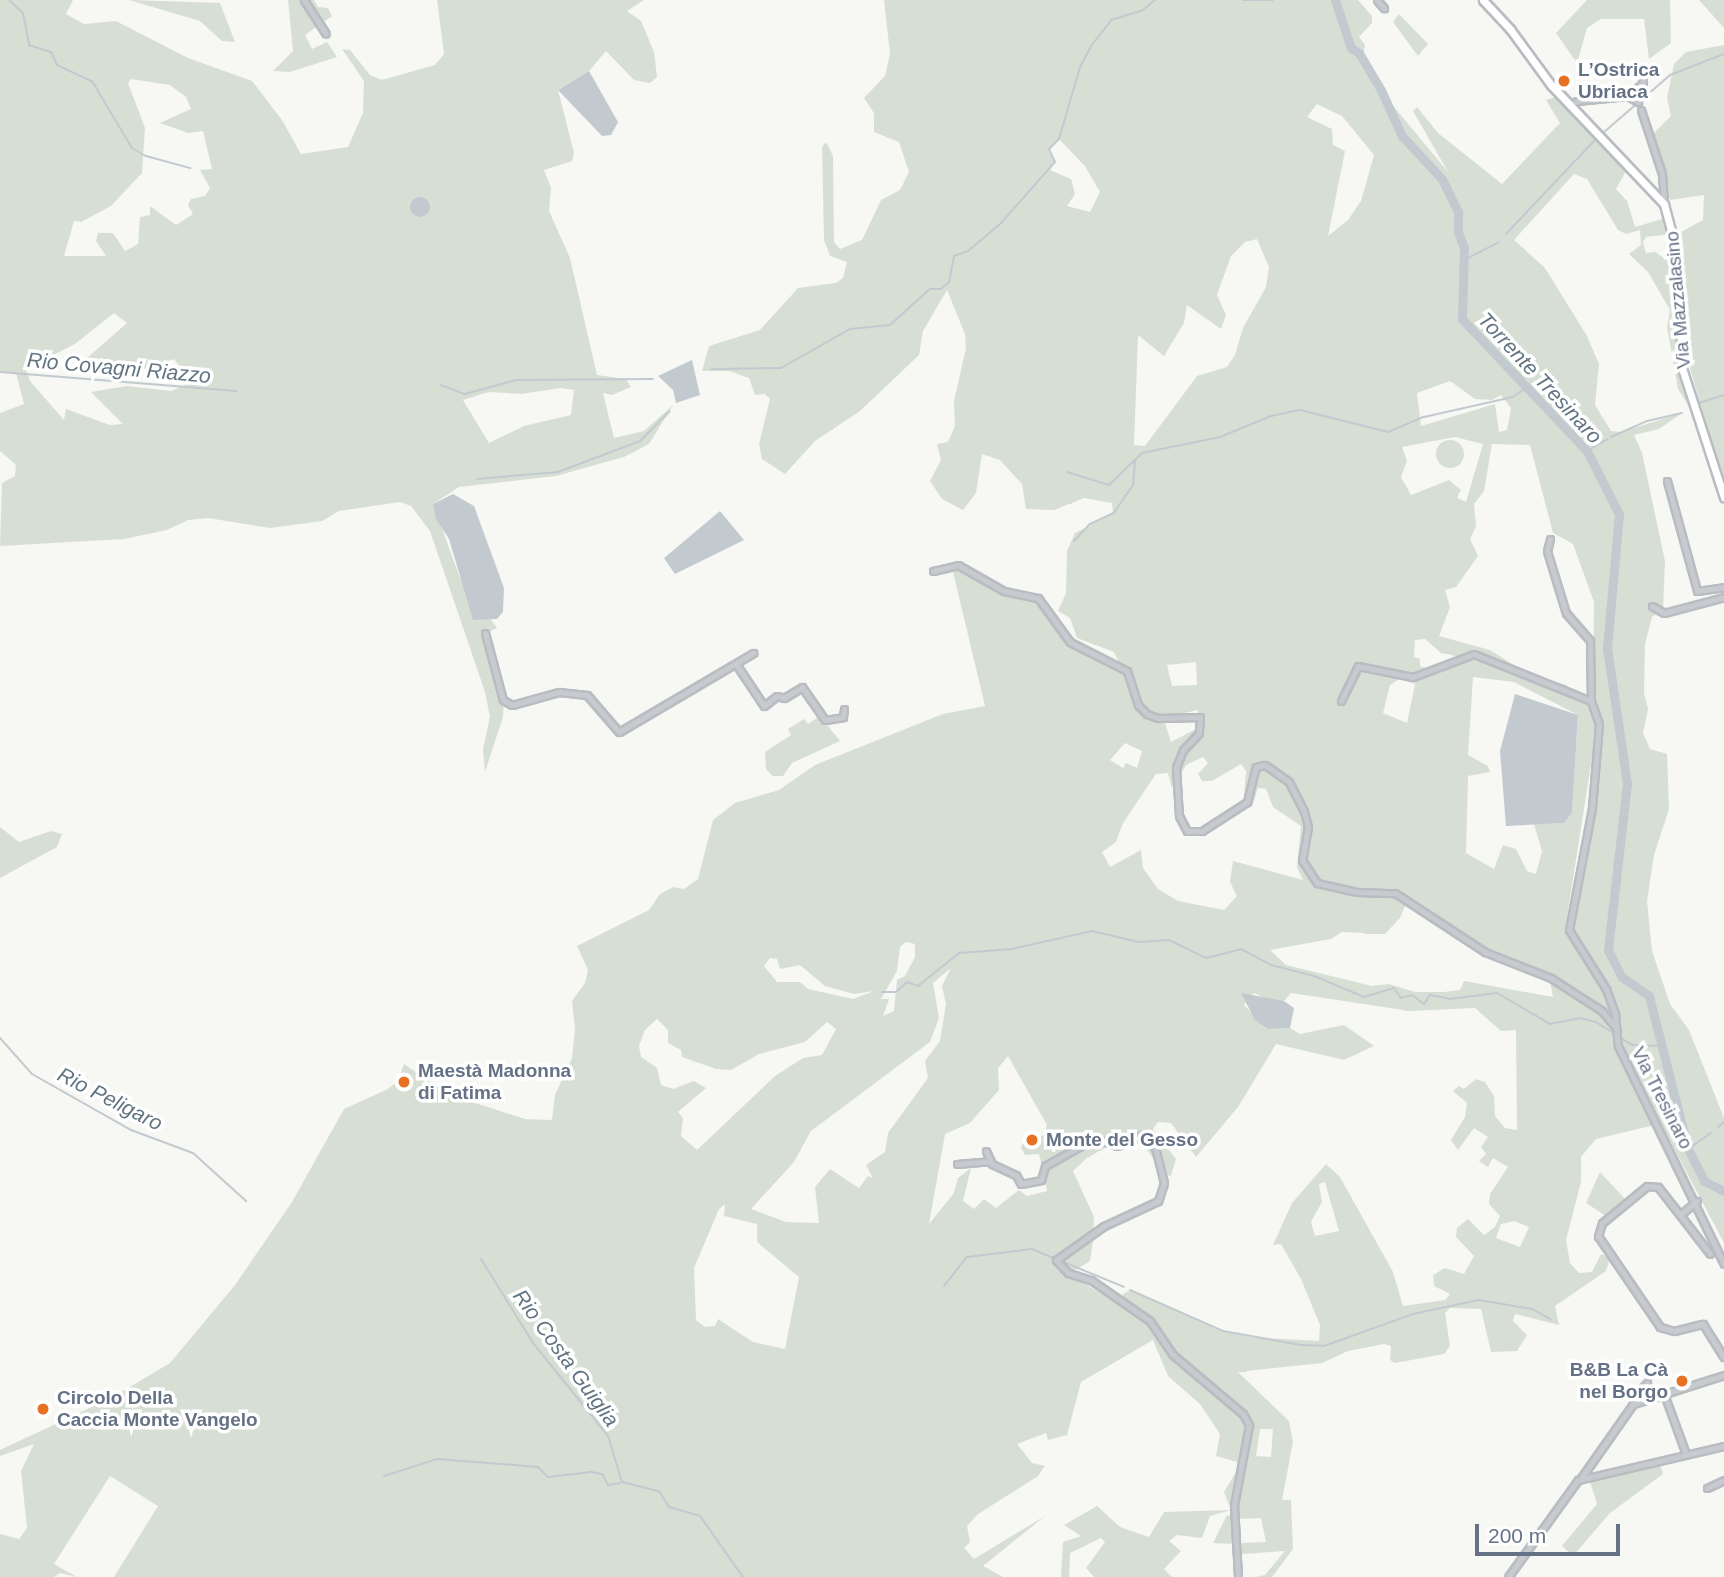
<!DOCTYPE html>
<meta charset="utf-8">
<style>
body{margin:0}
#map{position:relative;width:1724px;height:1577px;overflow:hidden;background:#f7f7f4;font-family:Helvetica,sans-serif}
div>[style]{position:absolute}
[style*='--x']{left:calc(var(--x)*1px);top:calc(var(--y)*1px);width:calc(var(--w)*1px);rotate:calc(var(--a)*1deg)}
.green>*{inset:0;background:#d7dfd5}
.round{border-radius:50%}
.water>*{inset:0;background:#c2cad0}
.stream>*{height:2px;margin:-1px;padding:0 1px;transform-origin:1px;border-radius:1px;background:#c2cad0}
.river>*{height:9px;margin:-4.5px;padding:0 4.5px;transform-origin:4.5px;border-radius:4.5px;background:#c2cad0}
.roads{filter:drop-shadow(2px 0 #b9bdc2) drop-shadow(-2px 0 #b9bdc2) drop-shadow(0 2px #b9bdc2) drop-shadow(0 -2px #b9bdc2)}
.minor>*{height:5px;margin:-2.5px;padding:0 2.5px;transform-origin:2.5px;border-radius:2.5px;background:#c7cace}
.secondary>*{height:7px;margin:-3.5px;padding:0 3.5px;transform-origin:3.5px;border-radius:3.5px;background:#fff}
.dots>*{width:19px;height:19px;translate:-50% -50%;box-sizing:border-box;border:4px solid #fff;border-radius:50%}
span{translate:-50% -50%;white-space:nowrap;text-align:center;line-height:1.15;-webkit-text-stroke:7px #fff;paint-order:stroke}
.poi-label{font-size:19px;color:#657286;font-weight:700}
.left{translate:0 -50%;text-align:left}
.right{translate:-100% -50%;text-align:right}
.street-label{font-size:19px;color:#657286}
.water-label{font-size:21px;color:#617482;font-style:italic}
.scale{position:absolute;left:1475px;top:1524px;width:145px;height:32px;box-sizing:border-box;border:4px solid #657286;border-top:0;padding-left:9px;font-size:21px;line-height:24px;white-space:nowrap;color:#657286;-webkit-text-stroke:5px #fff;paint-order:stroke}
</style>
<div id="map">
<div class="green">
<i style="clip-path:polygon(evenodd,0 0,73px 0,66px 14px,84px 24px,116px 21px,188px 58px,252px 81px,282px 120px,301px 154px,348px 147px,363px 113px,364px 81px,342px 49px,350px 50px,370px 75px,382px 80px,435px 65px,444px 54px,437px 0,644px 0,627px 11px,641px 21px,654px 52px,657px 77px,650px 83px,634px 80px,606px 51px,589px 71px,558px 90px,574px 153px,572px 161px,544px 170px,551px 188px,549px 211px,570px 258px,597px 375px,626px 379px,631px 387px,612px 395px,603px 393px,614px 438px,644px 431px,673px 405px,649px 444px,624px 457px,556px 476px,459px 487px,433px 504px,460px 578px,497px 628px,489px 632px,504px 696px,503px 717px,485px 772px,483px 749px,490px 717px,485px 692px,430px 531px,411px 506px,400px 502px,339px 511px,322px 521px,270px 528px,208px 518px,188px 520px,167px 530px,124px 539px,0 546px,2px 483px,15px 476px,16px 465px,0 451px,0 413px,24px 404px,16px 373px,0 372px,0 0,131px 79px,170px 85px,186px 97px,191px 109px,160px 123px,188px 133px,203px 131px,212px 169px,200px 170px,210px 188px,205px 196px,191px 199px,188px 205px,193px 214px,176px 225px,150px 206px,150px 215px,140px 217px,138px 244px,125px 251px,113px 233px,98px 233px,96px 241px,106px 256px,64px 256px,74px 221px,81px 222px,111px 206px,142px 173px,145px 128px,128px 83px,131px 79px,0 0,114px 313px,127px 323px,87px 358px,103px 374px,156px 367px,174px 359px,192px 382px,171px 391px,127px 386px,91px 392px,123px 424px,110px 425px,66px 409px,64px 420px,30px 381px,26px 369px,75px 344px,114px 313px,0 0,561px 388px,574px 390px,571px 415px,524px 426px,489px 443px,463px 400px,489px 392px,521px 394px,561px 388px)"></i>
<i style="clip-path:polygon(129px 0,220px 3px,235px 42px,222px 41px,200px 21px)"></i>
<i style="clip-path:polygon(288px 0,314px 0,318px 7px,328px 8px,332px 16px,305px 35px,312px 49px,327px 42px,337px 57px,290px 72px,273px 71px,293px 51px)"></i>
<i style="clip-path:polygon(evenodd,884px 0,1358px 0,1372px 16px,1372px 23px,1359px 37px,1365px 45px,1362px 62px,1385px 96px,1448px 172px,1413px 111px,1417px 107px,1438px 133px,1502px 184px,1560px 123px,1546px 100px,1555px 97px,1626px 171px,1616px 189px,1627px 201px,1635px 227px,1662px 219px,1670px 234px,1646px 237px,1643px 242px,1646px 253px,1655px 252px,1664px 258px,1675px 254px,1678px 357px,1692px 411px,1678px 389px,1667px 327px,1670px 310px,1648px 272px,1629px 254px,1641px 245px,1640px 230px,1626px 234px,1618px 230px,1587px 179px,1574px 174px,1514px 240px,1545px 268px,1587px 336px,1599px 364px,1595px 405px,1611px 431px,1621px 432px,1682px 413px,1659px 429px,1634px 435px,1642px 453px,1665px 561px,1663px 609px,1652px 617px,1645px 644px,1644px 693px,1648px 709px,1643px 733px,1650px 749px,1667px 754px,1669px 809px,1654px 855px,1647px 901px,1652px 951px,1670px 1004px,1689px 1030px,1724px 1118px,1724px 1243px,1623px 1052px,1618px 1012px,1604px 980px,1572px 932px,1602px 729px,1593px 698px,1594px 602px,1573px 544px,1553px 533px,1530px 445px,1492px 444px,1484px 491px,1474px 504px,1476px 526px,1470px 539px,1478px 556px,1456px 587px,1445px 590px,1450px 607px,1439px 636px,1490px 650px,1528px 674px,1566px 685px,1589px 703px,1596px 732px,1565px 930px,1604px 994px,1613px 1018px,1613px 1043px,1655px 1125px,1596px 1139px,1581px 1157px,1581px 1182px,1566px 1240px,1570px 1263px,1579px 1273px,1592px 1272px,1601px 1254px,1610px 1258px,1606px 1271px,1555px 1306px,1559px 1325px,1515px 1314px,1513px 1321px,1527px 1335px,1517px 1351px,1491px 1352px,1481px 1309px,1450px 1308px,1445px 1313px,1450px 1346px,1444px 1354px,1395px 1363px,1390px 1360px,1391px 1346px,1384px 1344px,1348px 1351px,1322px 1363px,1238px 1372px,1289px 1421px,1293px 1442px,1282px 1500px,1291px 1500px,1293px 1549px,1272px 1577px,1255px 1577px,1265px 1575px,1285px 1551px,1242px 1554px,1242px 1543px,1266px 1542px,1261px 1518px,1239px 1519px,1236px 1503px,1231px 1510px,1210px 1516px,1202px 1538px,1177px 1535px,1169px 1541px,1181px 1551px,1164px 1569px,1172px 1577px,1094px 1577px,1086px 1568px,1105px 1542px,1101px 1538px,1070px 1553px,1069px 1577px,1061px 1577px,1063px 1542px,1081px 1536px,1064px 1525px,1097px 1506px,1120px 1527px,1149px 1537px,1164px 1512px,1231px 1510px,1224px 1492px,1236px 1472px,1237px 1462px,1216px 1456px,1220px 1434px,1200px 1404px,1168px 1376px,1153px 1340px,1081px 1382px,1067px 1435px,1048px 1440px,1046px 1433px,1017px 1444px,1032px 1463px,1045px 1466px,1038px 1476px,978px 1514px,967px 1526px,970px 1542px,964px 1548px,974px 1559px,1045px 1516px,983px 1566px,1003px 1577px,114px 1577px,158px 1506px,110px 1476px,54px 1564px,77px 1577px,60px 1573px,54px 1577px,0 1577px,0 1534px,19px 1539px,27px 1528px,21px 1471px,34px 1444px,0 1456px,0 1450px,113px 1397px,170px 1363px,235px 1285px,292px 1202px,344px 1109px,388px 1089px,398px 1081px,404px 1064px,439px 1088px,466px 1100px,525px 1119px,552px 1120px,555px 1095px,572px 1058px,575px 1029px,572px 1001px,585px 983px,588px 970px,577px 946px,649px 910px,660px 894px,673px 887px,684px 889px,698px 879px,713px 820px,735px 803px,779px 790px,815px 765px,943px 714px,985px 706px,953px 572px,960px 569px,1003px 596px,1037px 601px,1045px 607px,1068px 645px,1122px 671px,1143px 714px,1165px 723px,1171px 742px,1196px 729px,1198px 710px,1162px 718px,1142px 710px,1114px 652px,1077px 638px,1070px 618px,1058px 611px,1066px 593px,1067px 551px,1075px 533px,1113px 514px,1112px 503px,1084px 498px,1054px 510px,1026px 509px,1022px 484px,1000px 460px,982px 454px,976px 493px,963px 510px,942px 499px,930px 481px,941px 460px,937px 444px,948px 442px,955px 426px,954px 401px,966px 348px,965px 334px,947px 290px,923px 331px,919px 355px,860px 411px,815px 441px,785px 474px,762px 459px,759px 444px,770px 399px,765px 394px,755px 395px,749px 378px,729px 371px,702px 371px,709px 346px,760px 330px,798px 288px,836px 283px,843px 278px,847px 262px,830px 256px,824px 240px,822px 147px,826px 142px,833px 156px,834px 242px,840px 249px,862px 240px,881px 200px,900px 190px,909px 172px,899px 142px,874px 132px,874px 113px,864px 98px,885px 76px,890px 54px,884px 0,1317px 104px,1342px 116px,1374px 155px,1361px 201px,1348px 220px,1328px 236px,1345px 151px,1333px 145px,1332px 129px,1307px 117px,1317px 104px,884px 0,1059px 139px,1085px 166px,1100px 192px,1090px 212px,1067px 206px,1075px 194px,1071px 179px,1050px 170px,1055px 162px,1049px 149px,1059px 139px,884px 0,1257px 239px,1269px 267px,1266px 287px,1243px 328px,1235px 355px,1227px 367px,1197px 376px,1145px 446px,1134px 445px,1138px 335px,1164px 356px,1184px 323px,1187px 305px,1221px 329px,1226px 315px,1217px 295px,1231px 256px,1245px 242px,1257px 239px,884px 0,1450px 381px,1475px 399px,1492px 400px,1501px 395px,1511px 408px,1507px 430px,1499px 432px,1495px 404px,1421px 426px,1417px 393px,1450px 381px,884px 0,1455px 437px,1483px 444px,1466px 502px,1457px 498px,1461px 490px,1449px 480px,1411px 495px,1401px 477px,1407px 461px,1402px 447px,1455px 437px,884px 0,1425px 639px,1441px 653px,1458px 656px,1431px 670px,1420px 666px,1420px 659px,1414px 657px,1415px 640px,1425px 639px,884px 0,1196px 662px,1197px 685px,1172px 686px,1167px 665px,1196px 662px,884px 0,1473px 677px,1514px 682px,1578px 715px,1572px 813px,1564px 823px,1534px 824px,1542px 851px,1536px 874px,1527px 871px,1516px 849px,1503px 845px,1494px 869px,1466px 853px,1468px 776px,1490px 772px,1488px 766px,1468px 755px,1473px 677px,884px 0,1399px 679px,1415px 684px,1407px 723px,1383px 713px,1390px 685px,1399px 679px,884px 0,1125px 743px,1142px 751px,1137px 768px,1126px 763px,1123px 768px,1110px 760px,1125px 743px,884px 0,1203px 757px,1208px 763px,1198px 774px,1202px 781px,1212px 781px,1241px 764px,1246px 771px,1244px 795px,1253px 804px,1258px 788px,1266px 789px,1273px 807px,1301px 826px,1297px 867px,1303px 880px,1233px 861px,1230px 882px,1237px 896px,1224px 910px,1178px 901px,1158px 889px,1143px 868px,1141px 850px,1110px 867px,1102px 852px,1116px 842px,1123px 823px,1156px 774px,1168px 773px,1172px 788px,1186px 765px,1203px 757px,884px 0,1409px 897px,1489px 950px,1542px 970px,1594px 1002px,1592px 1007px,1550px 981px,1553px 997px,1464px 981px,1460px 990px,1444px 992px,1415px 992px,1389px 984px,1372px 986px,1286px 965px,1270px 950px,1331px 939px,1342px 932px,1385px 934px,1400px 918px,1409px 897px,884px 0,906px 942px,915px 944px,915px 957px,905px 976px,897px 980px,894px 1011px,883px 1016px,889px 999px,881px 999px,897px 971px,900px 947px,906px 942px,884px 0,770px 958px,777px 959px,780px 969px,800px 965px,825px 986px,854px 994px,874px 991px,853px 999px,808px 989px,800px 982px,777px 982px,764px 966px,770px 958px,884px 0,951px 968px,942px 986px,946px 1004px,940px 1041px,925px 1061px,928px 1078px,888px 1133px,885px 1152px,866px 1165px,873px 1178px,868px 1176px,859px 1188px,830px 1169px,815px 1187px,819px 1223px,786px 1222px,751px 1209px,794px 1162px,811px 1131px,930px 1042px,939px 1018px,933px 983px,951px 968px,884px 0,1254px 993px,1269px 1000px,1284px 1001px,1291px 993px,1410px 1011px,1475px 1008px,1501px 1031px,1516px 1030px,1517px 1130px,1505px 1128px,1495px 1116px,1494px 1096px,1485px 1082px,1476px 1079px,1464px 1089px,1459px 1086px,1453px 1091px,1467px 1103px,1465px 1117px,1451px 1140px,1458px 1150px,1474px 1128px,1488px 1137px,1481px 1147px,1486px 1154px,1479px 1161px,1488px 1167px,1493px 1158px,1508px 1167px,1490px 1194px,1489px 1204px,1500px 1216px,1495px 1227px,1484px 1235px,1468px 1219px,1457px 1228px,1456px 1237px,1474px 1256px,1464px 1274px,1445px 1268px,1433px 1275px,1434px 1286px,1450px 1294px,1445px 1300px,1403px 1306px,1393px 1272px,1340px 1177px,1326px 1164px,1292px 1203px,1273px 1245px,1281px 1244px,1301px 1279px,1320px 1325px,1319px 1341px,1249px 1337px,1223px 1331px,1130px 1290px,1123px 1294px,1125px 1307px,1090px 1287px,1074px 1271px,1090px 1261px,1093px 1241px,1094px 1217px,1073px 1171px,1087px 1158px,1135px 1131px,1163px 1174px,1171px 1176px,1176px 1159px,1153px 1129px,1158px 1122px,1171px 1123px,1196px 1157px,1238px 1107px,1276px 1044px,1344px 1060px,1374px 1046px,1344px 1025px,1300px 1034px,1290px 1028px,1268px 1029px,1244px 1005px,1254px 993px,884px 0,657px 1019px,668px 1030px,668px 1043px,681px 1050px,682px 1057px,716px 1069px,731px 1070px,759px 1054px,805px 1042px,827px 1022px,836px 1029px,822px 1055px,803px 1058px,775px 1076px,697px 1150px,681px 1136px,683px 1118px,678px 1112px,706px 1088px,694px 1081px,673px 1089px,661px 1085px,657px 1068px,641px 1057px,639px 1046px,645px 1030px,657px 1019px,884px 0,1008px 1056px,1047px 1125px,1043px 1136px,1024px 1139px,1021px 1148px,1025px 1155px,1039px 1154px,1047px 1191px,1027px 1196px,1019px 1190px,996px 1208px,984px 1199px,974px 1209px,963px 1201px,971px 1168px,958px 1178px,954px 1193px,929px 1224px,945px 1134px,970px 1123px,999px 1090px,998px 1068px,1008px 1056px,884px 0,1325px 1182px,1339px 1231px,1315px 1236px,1311px 1222px,1322px 1202px,1319px 1184px,1325px 1182px,884px 0,725px 1204px,724px 1216px,757px 1224px,757px 1242px,799px 1277px,785px 1349px,753px 1342px,718px 1319px,715px 1326px,705px 1327px,696px 1320px,694px 1268px,719px 1209px,725px 1204px,884px 0,1514px 1221px,1529px 1227px,1520px 1247px,1496px 1238px,1501px 1224px,1514px 1221px,884px 0,1260px 1429px,1273px 1429px,1271px 1457px,1256px 1456px,1260px 1429px)"></i>
<i style="clip-path:polygon(1587px 0,1670px 0,1671px 43px,1649px 59px,1644px 19px,1601px 19px,1587px 28px,1577px 63px,1556px 33px)"></i>
<i style="clip-path:polygon(1699px 0,1724px 0,1724px 28px)"></i>
<i style="clip-path:polygon(1399px 14px,1428px 44px,1418px 56px,1393px 22px)"></i>
<i style="clip-path:polygon(1724px 45px,1724px 484px,1684px 348px,1681px 232px,1703px 220px,1704px 195px,1670px 200px,1654px 133px,1671px 116px,1667px 98px,1674px 64px,1686px 52px)"></i>
<i class="round" style="left:1436px;top:440px;width:28px;height:28px"></i>
<i style="clip-path:polygon(820px 716px,840px 741px,792px 763px,783px 776px,773px 776px,766px 769px,765px 752px,791px 735px,788px 729px,804px 719px,808px 724px)"></i>
<i style="clip-path:polygon(0 827px,19px 842px,51px 831px,62px 834px,57px 847px,0 878px)"></i>
<i style="clip-path:polygon(1600px 1172px,1626px 1200px,1606px 1216px,1586px 1203px)"></i>
<i style="clip-path:polygon(1660px 1464px,1663px 1474px,1610px 1513px,1573px 1556px,1562px 1546px,1597px 1504px,1589px 1479px)"></i>
<i style="clip-path:polygon(1227px 1515px,1232px 1517px,1234px 1544px,1213px 1543px)"></i>
</div>
<div class="water">
<i style="clip-path:polygon(589px 71px,618px 122px,611px 135px,602px 136px,558px 90px)"></i>
<i class="round" style="left:410px;top:197px;width:20px;height:20px"></i>
<i style="clip-path:polygon(692px 360px,700px 395px,676px 403px,673px 390px,658px 376px)"></i>
<i style="clip-path:polygon(453px 494px,474px 506px,504px 588px,503px 612px,497px 619px,473px 620px,449px 539px,436px 519px,433px 504px)"></i>
<i style="clip-path:polygon(720px 511px,744px 540px,675px 574px,664px 558px)"></i>
<i style="clip-path:polygon(1515px 694px,1578px 715px,1572px 813px,1564px 823px,1506px 826px,1500px 751px)"></i>
<i style="clip-path:polygon(1241px 993px,1284px 1001px,1294px 1008px,1290px 1028px,1268px 1029px,1255px 1020px)"></i>
</div>
<div class="stream">
<i style="--x:9;--y:0;--w:19;--a:43"></i>
<i style="--x:23;--y:13;--w:33;--a:79"></i>
<i style="--x:29;--y:45;--w:23;--a:18"></i>
<i style="--x:51;--y:52;--w:14;--a:65"></i>
<i style="--x:57;--y:65;--w:38;--a:25"></i>
<i style="--x:92;--y:81;--w:78;--a:59.2"></i>
<i style="--x:132;--y:148;--w:16;--a:30"></i>
<i style="--x:146;--y:156;--w:46;--a:15.3"></i>
<i style="--x:1243;--y:0;--w:30;--a:0"></i>
<i style="--x:1604;--y:132;--w:87;--a:-40.8"></i>
<i style="--x:1670;--y:75;--w:58;--a:-21.3"></i>
<i style="--x:1506;--y:234;--w:129;--a:-46.6"></i>
<i style="--x:1464;--y:260;--w:39;--a:-27"></i>
<i style="--x:712;--y:369;--w:69;--a:-0.8"></i>
<i style="--x:781;--y:368;--w:79;--a:-29.5"></i>
<i style="--x:850;--y:329;--w:40;--a:-5.7"></i>
<i style="--x:890;--y:325;--w:54;--a:-42"></i>
<i style="--x:930;--y:289;--w:11;--a:0"></i>
<i style="--x:941;--y:289;--w:11;--a:-41"></i>
<i style="--x:949;--y:282;--w:26;--a:-79"></i>
<i style="--x:954;--y:256;--w:15;--a:-20"></i>
<i style="--x:968;--y:251;--w:43;--a:-40.3"></i>
<i style="--x:1001;--y:223;--w:81;--a:-48.5"></i>
<i style="--x:1055;--y:162;--w:14;--a:-115"></i>
<i style="--x:1049;--y:149;--w:14;--a:-45"></i>
<i style="--x:1059;--y:139;--w:75;--a:-73.7"></i>
<i style="--x:1080;--y:67;--w:24;--a:-62"></i>
<i style="--x:1091;--y:46;--w:33;--a:-52"></i>
<i style="--x:1111;--y:20;--w:34;--a:-17"></i>
<i style="--x:1143;--y:10;--w:16;--a:-40"></i>
<i style="--x:0;--y:372;--w:237;--a:4.6"></i>
<i style="--x:441;--y:385;--w:26;--a:21"></i>
<i style="--x:465;--y:394;--w:53;--a:-15.4"></i>
<i style="--x:516;--y:380;--w:137;--a:-0.4"></i>
<i style="--x:1699;--y:403;--w:26;--a:-18"></i>
<i style="--x:1611;--y:437;--w:39;--a:-24"></i>
<i style="--x:1647;--y:421;--w:36;--a:-13"></i>
<i style="--x:1587;--y:451;--w:24;--a:-30"></i>
<i style="--x:1067;--y:472;--w:44;--a:17.2"></i>
<i style="--x:1109;--y:485;--w:46;--a:-44.1"></i>
<i style="--x:1142;--y:453;--w:80;--a:-11.6"></i>
<i style="--x:1220;--y:437;--w:55;--a:-22.4"></i>
<i style="--x:1271;--y:416;--w:30;--a:-12"></i>
<i style="--x:1300;--y:410;--w:91;--a:14"></i>
<i style="--x:1388;--y:432;--w:39;--a:-23"></i>
<i style="--x:1424;--y:417;--w:91;--a:-12.7"></i>
<i style="--x:1513;--y:397;--w:19;--a:-36"></i>
<i style="--x:477;--y:479;--w:81;--a:-4.9"></i>
<i style="--x:558;--y:472;--w:88;--a:-20.7"></i>
<i style="--x:640;--y:441;--w:42;--a:-45"></i>
<i style="--x:1074;--y:541;--w:23;--a:-47"></i>
<i style="--x:1090;--y:524;--w:26;--a:-25"></i>
<i style="--x:1114;--y:513;--w:34;--a:-56"></i>
<i style="--x:1133;--y:485;--w:25;--a:-85"></i>
<i style="--x:882;--y:992;--w:14;--a:0"></i>
<i style="--x:896;--y:992;--w:15;--a:-42"></i>
<i style="--x:907;--y:982;--w:12;--a:20"></i>
<i style="--x:918;--y:986;--w:53;--a:-38.8"></i>
<i style="--x:959;--y:953;--w:53;--a:-4.3"></i>
<i style="--x:1012;--y:949;--w:82;--a:-12.7"></i>
<i style="--x:1092;--y:931;--w:48;--a:13.2"></i>
<i style="--x:1139;--y:942;--w:30;--a:-4"></i>
<i style="--x:1169;--y:940;--w:41;--a:25.9"></i>
<i style="--x:1206;--y:958;--w:36;--a:-14"></i>
<i style="--x:1241;--y:949;--w:34;--a:28"></i>
<i style="--x:1271;--y:965;--w:44;--a:14.3"></i>
<i style="--x:1314;--y:976;--w:54;--a:22.8"></i>
<i style="--x:1364;--y:997;--w:31;--a:-17"></i>
<i style="--x:1394;--y:988;--w:12;--a:55"></i>
<i style="--x:1401;--y:998;--w:11;--a:-15"></i>
<i style="--x:1412;--y:995;--w:15;--a:37"></i>
<i style="--x:1424;--y:1004;--w:11;--a:-56"></i>
<i style="--x:1430;--y:995;--w:20;--a:11"></i>
<i style="--x:1450;--y:999;--w:47;--a:-7.3"></i>
<i style="--x:1497;--y:993;--w:61;--a:30.3"></i>
<i style="--x:1550;--y:1024;--w:31;--a:-11"></i>
<i style="--x:1580;--y:1018;--w:16;--a:14"></i>
<i style="--x:1596;--y:1022;--w:43;--a:32.6"></i>
<i style="--x:1632;--y:1045;--w:29;--a:2"></i>
<i style="--x:0;--y:1038;--w:48;--a:48.4"></i>
<i style="--x:32;--y:1074;--w:114;--a:29.5"></i>
<i style="--x:131;--y:1130;--w:66;--a:20.4"></i>
<i style="--x:193;--y:1153;--w:72;--a:42.2"></i>
<i style="--x:1718;--y:1127;--w:8;--a:-40"></i>
<i style="--x:1688;--y:1149;--w:28;--a:-35"></i>
<i style="--x:481;--y:1259;--w:99;--a:58.2"></i>
<i style="--x:533;--y:1343;--w:119;--a:51.1"></i>
<i style="--x:608;--y:1436;--w:48;--a:73.1"></i>
<i style="--x:622;--y:1482;--w:38;--a:14"></i>
<i style="--x:659;--y:1491;--w:19;--a:58"></i>
<i style="--x:669;--y:1507;--w:32;--a:16"></i>
<i style="--x:700;--y:1516;--w:75;--a:54.8"></i>
<i style="--x:1061;--y:1261;--w:68;--a:22.4"></i>
<i style="--x:944;--y:1286;--w:37;--a:-52"></i>
<i style="--x:967;--y:1257;--w:65;--a:-7"></i>
<i style="--x:1032;--y:1249;--w:23;--a:23"></i>
<i style="--x:1130;--y:1290;--w:102;--a:23.8"></i>
<i style="--x:1223;--y:1331;--w:79;--a:10.2"></i>
<i style="--x:1301;--y:1345;--w:23;--a:2"></i>
<i style="--x:1324;--y:1346;--w:95;--a:-19.8"></i>
<i style="--x:1413;--y:1314;--w:67;--a:-12"></i>
<i style="--x:1479;--y:1300;--w:54;--a:9.6"></i>
<i style="--x:1532;--y:1309;--w:21;--a:29"></i>
<i style="--x:384;--y:1476;--w:56;--a:-17.8"></i>
<i style="--x:437;--y:1459;--w:101;--a:4.5"></i>
<i style="--x:538;--y:1467;--w:14;--a:45"></i>
<i style="--x:548;--y:1477;--w:43;--a:-6.6"></i>
<i style="--x:591;--y:1472;--w:11;--a:10"></i>
<i style="--x:602;--y:1474;--w:13;--a:61"></i>
<i style="--x:608;--y:1485;--w:12;--a:-9"></i>
</div>
<div class="river">
<i style="--x:1335;--y:0;--w:51;--a:71.6"></i>
<i style="--x:1351;--y:48;--w:9;--a:32"></i>
<i style="--x:1359;--y:53;--w:43;--a:59.3"></i>
<i style="--x:1381;--y:90;--w:51;--a:65.5"></i>
<i style="--x:1402;--y:136;--w:59;--a:47.1"></i>
<i style="--x:1442;--y:179;--w:37;--a:64"></i>
<i style="--x:1458;--y:212;--w:20;--a:90"></i>
<i style="--x:1458;--y:232;--w:17;--a:69"></i>
<i style="--x:1464;--y:248;--w:71;--a:91.6"></i>
<i style="--x:1462;--y:319;--w:182;--a:46.6"></i>
<i style="--x:1587;--y:451;--w:71;--a:63.1"></i>
<i style="--x:1619;--y:514;--w:135;--a:95.1"></i>
<i style="--x:1607;--y:648;--w:136;--a:81.6"></i>
<i style="--x:1627;--y:783;--w:168;--a:96.5"></i>
<i style="--x:1608;--y:950;--w:30;--a:63"></i>
<i style="--x:1622;--y:977;--w:33;--a:35"></i>
<i style="--x:1649;--y:996;--w:158;--a:75.7"></i>
<i style="--x:1688;--y:1149;--w:36;--a:63"></i>
<i style="--x:1704;--y:1181;--w:22;--a:27"></i>
</div>
<div class="roads">
<div class="minor">
<i style="--x:304;--y:0;--w:40;--a:57.1"></i>
<i style="--x:1377;--y:0;--w:11;--a:49"></i>
<i style="--x:1628;--y:96;--w:12;--a:31"></i>
<i style="--x:1569;--y:106;--w:9;--a:-32"></i>
<i style="--x:1577;--y:101;--w:51;--a:-5.6"></i>
<i style="--x:1628;--y:96;--w:20;--a:-41"></i>
<i style="--x:1643;--y:83;--w:10;--a:-96"></i>
<i style="--x:1641;--y:110;--w:67;--a:71.8"></i>
<i style="--x:1662;--y:174;--w:30;--a:86"></i>
<i style="--x:1667;--y:481;--w:114;--a:74.7"></i>
<i style="--x:1697;--y:591;--w:27;--a:-8"></i>
<i style="--x:1550;--y:539;--w:12;--a:104"></i>
<i style="--x:1547;--y:551;--w:65;--a:73"></i>
<i style="--x:1566;--y:613;--w:37;--a:49"></i>
<i style="--x:1590;--y:641;--w:60;--a:89"></i>
<i style="--x:1591;--y:701;--w:24;--a:71"></i>
<i style="--x:1599;--y:724;--w:84;--a:94.8"></i>
<i style="--x:1592;--y:808;--w:124;--a:100.7"></i>
<i style="--x:1569;--y:930;--w:70;--a:57.9"></i>
<i style="--x:1606;--y:989;--w:27;--a:70"></i>
<i style="--x:1615;--y:1014;--w:32;--a:85"></i>
<i style="--x:1618;--y:1046;--w:242;--a:64.1"></i>
<i style="--x:933;--y:571;--w:26;--a:-13"></i>
<i style="--x:958;--y:565;--w:53;--a:29.5"></i>
<i style="--x:1004;--y:591;--w:35;--a:12"></i>
<i style="--x:1038;--y:598;--w:54;--a:54"></i>
<i style="--x:1070;--y:642;--w:64;--a:27"></i>
<i style="--x:1127;--y:671;--w:36;--a:72"></i>
<i style="--x:1138;--y:705;--w:13;--a:45"></i>
<i style="--x:1147;--y:714;--w:12;--a:20"></i>
<i style="--x:1158;--y:718;--w:42;--a:-1.4"></i>
<i style="--x:1200;--y:717;--w:16;--a:94"></i>
<i style="--x:1199;--y:733;--w:23;--a:133"></i>
<i style="--x:1183;--y:750;--w:18;--a:112"></i>
<i style="--x:1176;--y:767;--w:49;--a:86.5"></i>
<i style="--x:1179;--y:816;--w:17;--a:62"></i>
<i style="--x:1187;--y:831;--w:15;--a:0"></i>
<i style="--x:1202;--y:831;--w:54;--a:-32.8"></i>
<i style="--x:1247;--y:802;--w:36;--a:-76"></i>
<i style="--x:1256;--y:767;--w:9;--a:-13"></i>
<i style="--x:1265;--y:765;--w:29;--a:35"></i>
<i style="--x:1289;--y:782;--w:33;--a:63"></i>
<i style="--x:1304;--y:811;--w:16;--a:76"></i>
<i style="--x:1308;--y:827;--w:34;--a:100"></i>
<i style="--x:1302;--y:860;--w:27;--a:57"></i>
<i style="--x:1317;--y:883;--w:41;--a:12.7"></i>
<i style="--x:1357;--y:892;--w:38;--a:2"></i>
<i style="--x:1395;--y:893;--w:108;--a:33.2"></i>
<i style="--x:1485;--y:952;--w:71;--a:21.5"></i>
<i style="--x:1551;--y:978;--w:61;--a:32.9"></i>
<i style="--x:1602;--y:1011;--w:23;--a:50"></i>
<i style="--x:1652;--y:606;--w:14;--a:30"></i>
<i style="--x:1664;--y:613;--w:62;--a:-14.9"></i>
<i style="--x:485;--y:633;--w:69;--a:75"></i>
<i style="--x:503;--y:700;--w:10;--a:29"></i>
<i style="--x:512;--y:705;--w:49;--a:-15.5"></i>
<i style="--x:559;--y:692;--w:28;--a:6"></i>
<i style="--x:587;--y:695;--w:49;--a:49.1"></i>
<i style="--x:619;--y:732;--w:156;--a:-30.5"></i>
<i style="--x:736;--y:664;--w:50;--a:56.3"></i>
<i style="--x:764;--y:706;--w:16;--a:-38"></i>
<i style="--x:777;--y:696;--w:7;--a:16"></i>
<i style="--x:784;--y:698;--w:21;--a:-31"></i>
<i style="--x:802;--y:687;--w:40;--a:55.1"></i>
<i style="--x:825;--y:720;--w:18;--a:-9"></i>
<i style="--x:843;--y:717;--w:8;--a:-83"></i>
<i style="--x:1341;--y:701;--w:39;--a:-64"></i>
<i style="--x:1358;--y:666;--w:56;--a:11.3"></i>
<i style="--x:1413;--y:677;--w:65;--a:-20.7"></i>
<i style="--x:1474;--y:654;--w:126;--a:21.9"></i>
<i style="--x:986;--y:1151;--w:14;--a:65"></i>
<i style="--x:992;--y:1164;--w:26;--a:25"></i>
<i style="--x:1016;--y:1175;--w:10;--a:61"></i>
<i style="--x:1021;--y:1184;--w:20;--a:-11"></i>
<i style="--x:1041;--y:1180;--w:15;--a:-74"></i>
<i style="--x:1045;--y:1166;--w:57;--a:-29.2"></i>
<i style="--x:1095;--y:1138;--w:23;--a:20"></i>
<i style="--x:1117;--y:1146;--w:27;--a:-24"></i>
<i style="--x:1142;--y:1135;--w:18;--a:43"></i>
<i style="--x:1155;--y:1147;--w:37;--a:76"></i>
<i style="--x:1164;--y:1183;--w:19;--a:108"></i>
<i style="--x:1158;--y:1201;--w:60;--a:155.2"></i>
<i style="--x:1104;--y:1226;--w:59;--a:144.7"></i>
<i style="--x:1056;--y:1260;--w:18;--a:47"></i>
<i style="--x:1068;--y:1273;--w:24;--a:17"></i>
<i style="--x:1091;--y:1280;--w:72;--a:34.8"></i>
<i style="--x:1150;--y:1321;--w:40;--a:56"></i>
<i style="--x:1172;--y:1354;--w:93;--a:40.2"></i>
<i style="--x:1243;--y:1414;--w:13;--a:61"></i>
<i style="--x:1249;--y:1425;--w:81;--a:100.6"></i>
<i style="--x:1234;--y:1505;--w:72;--a:86.8"></i>
<i style="--x:957;--y:1164;--w:32;--a:-5"></i>
<i style="--x:1697;--y:1201;--w:22;--a:141"></i>
<i style="--x:1680;--y:1215;--w:36;--a:-128"></i>
<i style="--x:1658;--y:1187;--w:11;--a:-175"></i>
<i style="--x:1647;--y:1186;--w:58;--a:140.6"></i>
<i style="--x:1602;--y:1223;--w:14;--a:107"></i>
<i style="--x:1598;--y:1236;--w:110;--a:55.7"></i>
<i style="--x:1660;--y:1327;--w:15;--a:16"></i>
<i style="--x:1674;--y:1331;--w:30;--a:-14"></i>
<i style="--x:1703;--y:1324;--w:39;--a:58"></i>
<i style="--x:1680;--y:1215;--w:49;--a:52.4"></i>
<i style="--x:1664;--y:1394;--w:64;--a:69.9"></i>
<i style="--x:1638;--y:1402;--w:8;--a:-104"></i>
<i style="--x:1636;--y:1394;--w:16;--a:-45"></i>
<i style="--x:1581;--y:1478;--w:90;--a:-54.9"></i>
<i style="--x:1633;--y:1404;--w:96;--a:-17.7"></i>
<i style="--x:1707;--y:1488;--w:19;--a:-25"></i>
<i style="--x:1508;--y:1577;--w:120;--a:-54.2"></i>
<i style="--x:1578;--y:1480;--w:150;--a:-13.1"></i>
</div>
<div class="secondary">
<i style="--x:1483;--y:0;--w:40;--a:47"></i>
<i style="--x:1510;--y:29;--w:69;--a:53.8"></i>
<i style="--x:1551;--y:85;--w:164;--a:46.5"></i>
<i style="--x:1664;--y:204;--w:51;--a:75.1"></i>
<i style="--x:1677;--y:253;--w:115;--a:87.5"></i>
<i style="--x:1682;--y:368;--w:136;--a:72"></i>
</div>
</div>
<div class="dots">
<i style="left:1564px;top:81px;background:#e87023"></i>
<i style="left:404px;top:1082px;background:#e87023"></i>
<i style="left:1032px;top:1140px;background:#e87023"></i>
<i style="left:1682px;top:1381px;background:#e87023"></i>
<i style="left:43px;top:1409px;background:#e87023"></i>
</div>
<div class="poi-label">
<span class="left" style="left:1578px;top:81px">L’Ostrica<br>Ubriaca</span>
<span class="left" style="left:418px;top:1082px">Maestà Madonna<br>di Fatima</span>
<span class="left" style="left:1046px;top:1140px">Monte del Gesso</span>
<span class="right" style="left:1668px;top:1381px">B&amp;B La Cà<br>nel Borgo</span>
<span class="left" style="left:57px;top:1409px">Circolo Della<br>Caccia Monte Vangelo</span>
</div>
<div class="street-label">
<span style="left:1678px;top:300px;rotate:-95deg">Via Mazzalasino</span>
<span style="left:1662px;top:1098px;rotate:63deg">Via Tresinaro</span>
</div>
<div class="water-label">
<span style="left:119px;top:368px;rotate:5deg">Rio Covagni Riazzo</span>
<span style="left:1540px;top:378px;rotate:47deg">Torrente Tresinaro</span>
<span style="left:110px;top:1099px;rotate:27deg">Rio Peligaro</span>
<span style="left:566px;top:1358px;rotate:54deg">Rio Costa Guiglia</span>
</div>
<div class="scale">200 m</div>
</div>
